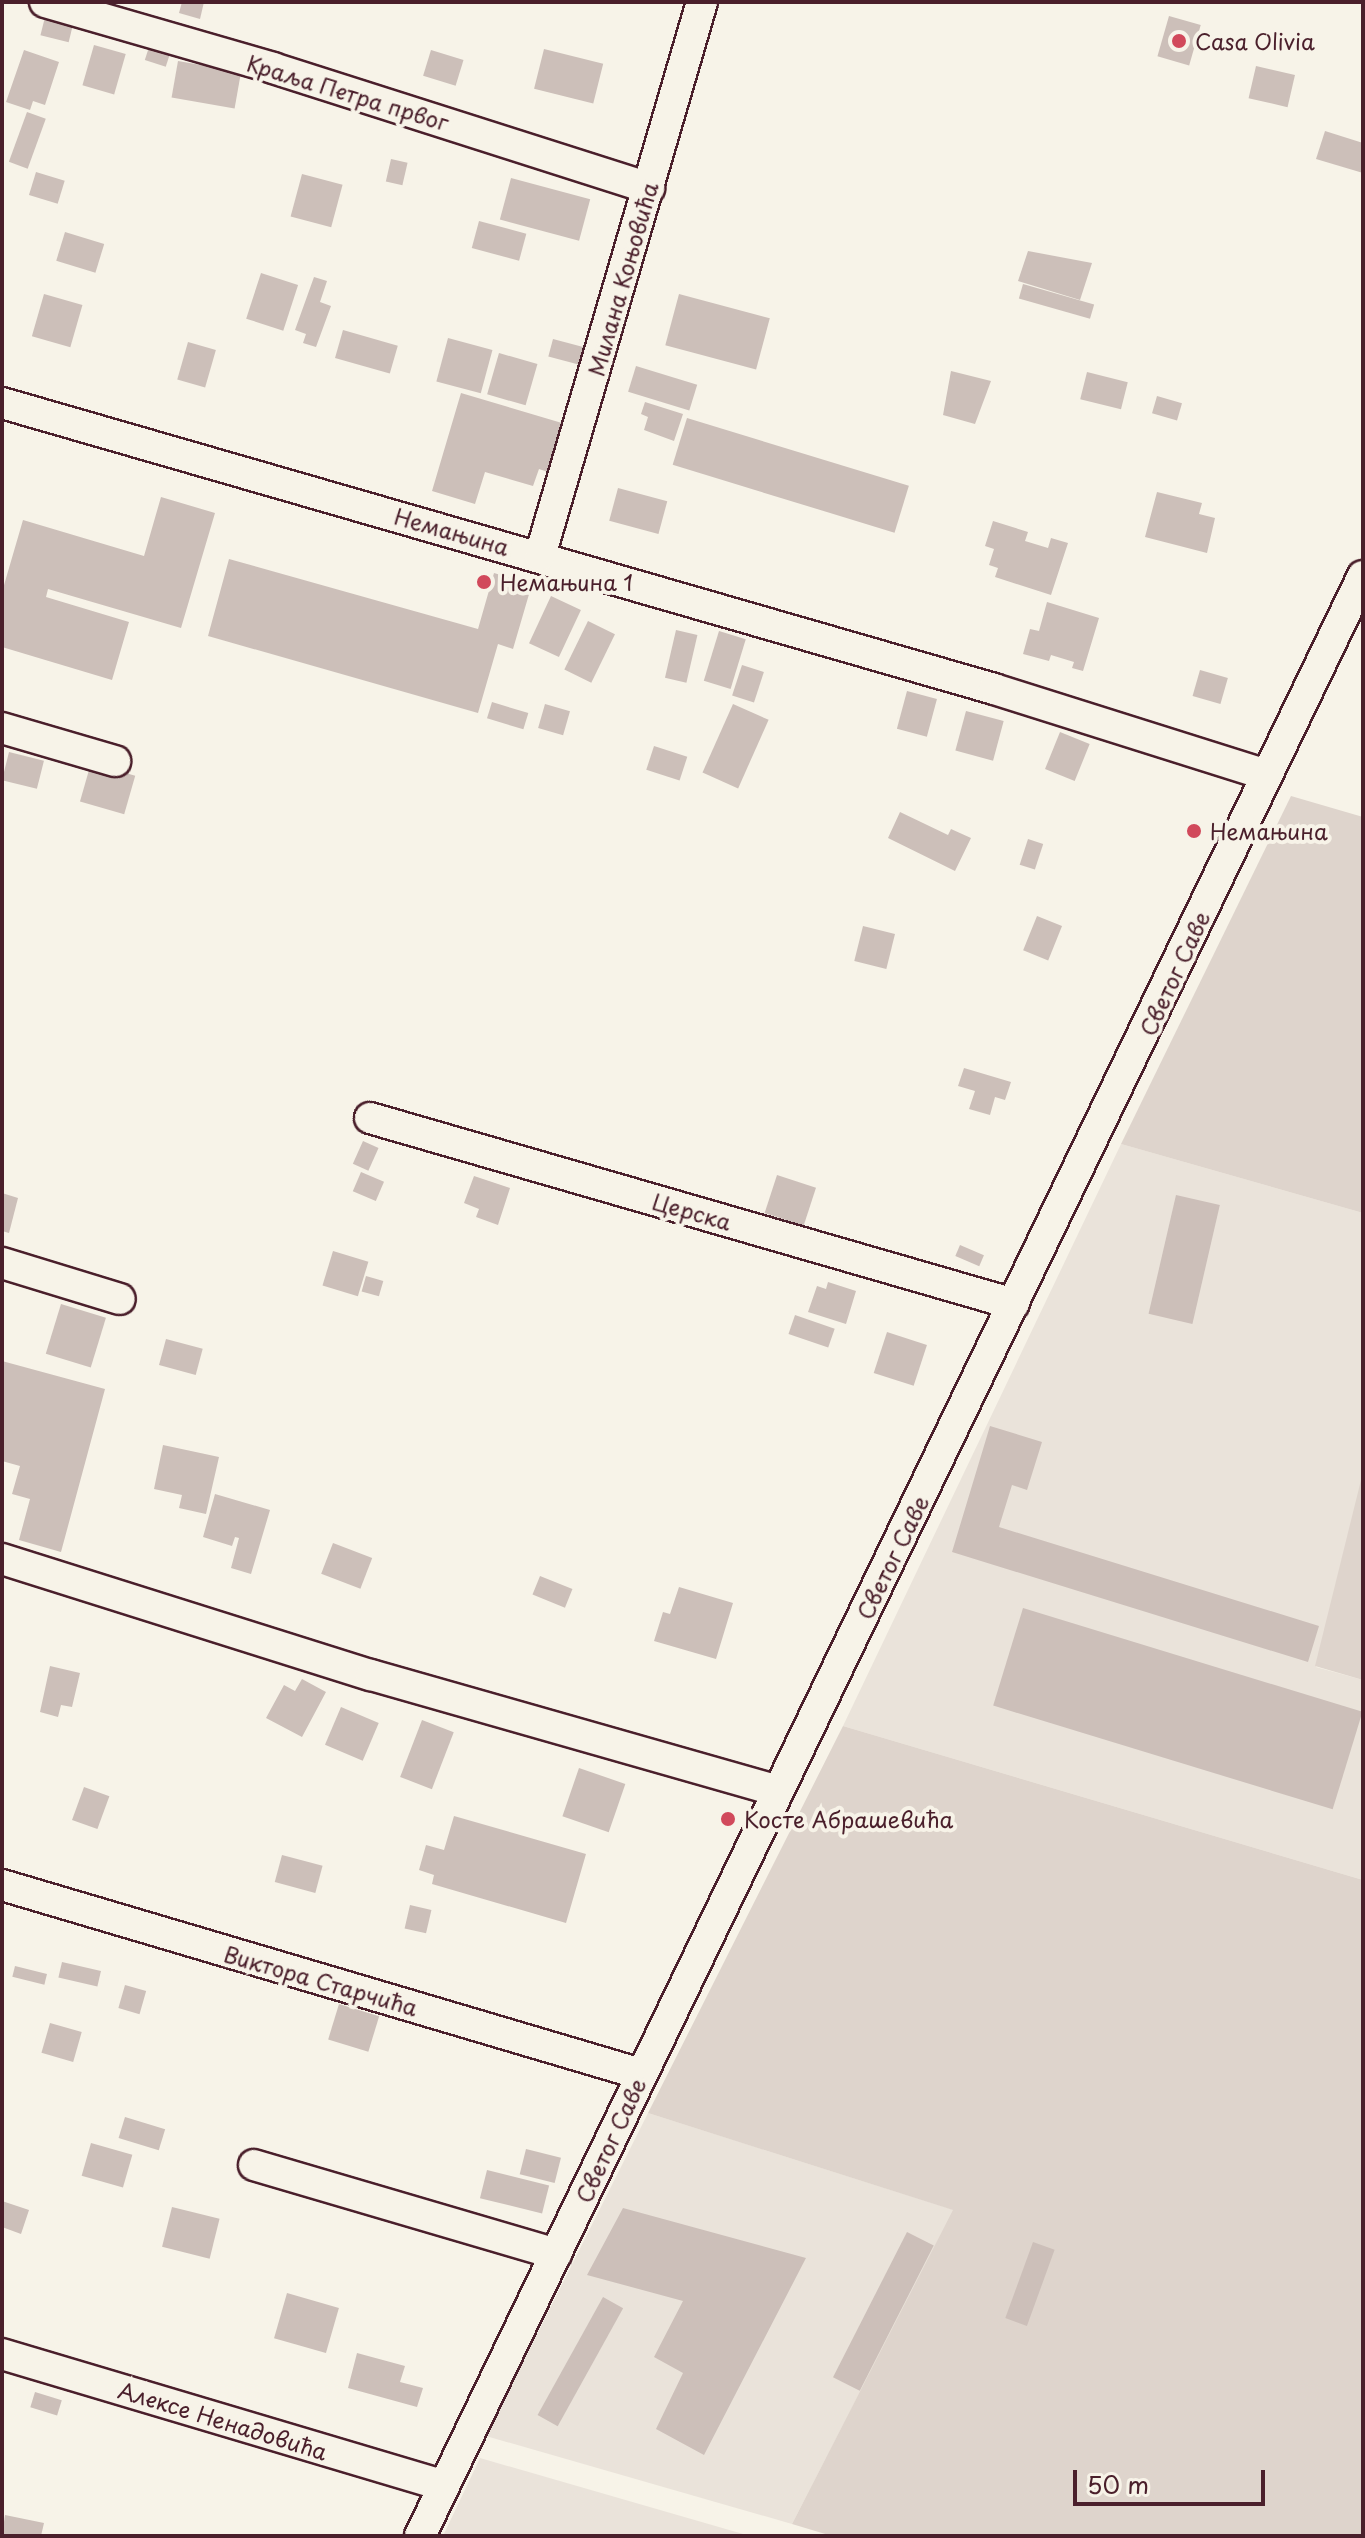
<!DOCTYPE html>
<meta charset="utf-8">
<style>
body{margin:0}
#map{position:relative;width:1365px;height:2538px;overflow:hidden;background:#f7f3e8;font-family:"Playpen Sans",sans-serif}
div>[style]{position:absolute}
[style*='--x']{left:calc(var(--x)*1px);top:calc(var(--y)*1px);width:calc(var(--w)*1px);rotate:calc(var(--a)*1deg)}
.built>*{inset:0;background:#eae3da}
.green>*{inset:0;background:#ded4cc}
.building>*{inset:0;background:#ccbfb9;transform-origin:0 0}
.roads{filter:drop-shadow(2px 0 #4a1f2b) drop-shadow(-2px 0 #4a1f2b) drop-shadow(0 2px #4a1f2b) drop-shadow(0 -2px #4a1f2b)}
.minor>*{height:30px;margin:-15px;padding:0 15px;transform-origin:15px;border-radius:15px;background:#f7f3e8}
.dots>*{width:22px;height:22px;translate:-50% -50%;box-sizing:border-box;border:4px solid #f7f3e8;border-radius:50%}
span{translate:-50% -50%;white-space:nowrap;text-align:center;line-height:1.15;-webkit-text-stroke:8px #f7f3e8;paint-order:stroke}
.poi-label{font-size:22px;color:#4a1f2b}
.left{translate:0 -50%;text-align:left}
.street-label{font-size:22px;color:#4a1f2b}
.frame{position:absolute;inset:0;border:4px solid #4a1f2b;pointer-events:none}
.scale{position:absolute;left:1073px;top:2470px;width:192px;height:36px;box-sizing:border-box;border:4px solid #4a1f2b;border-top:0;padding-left:10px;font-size:24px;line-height:28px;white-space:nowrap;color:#4a1f2b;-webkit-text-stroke:6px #f7f3e8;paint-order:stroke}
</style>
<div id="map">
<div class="built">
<i style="clip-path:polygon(1121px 1144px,1363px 1213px,1363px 1476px,1316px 1667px,1363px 1680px,1363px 1880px,843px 1726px)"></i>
<i style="clip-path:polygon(648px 2113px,954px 2210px,792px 2524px,486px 2436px)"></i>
<i style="clip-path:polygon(480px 2458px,750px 2536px,443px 2536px)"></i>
</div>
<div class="green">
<i style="clip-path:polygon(1291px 796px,1363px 817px,1363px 1213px,1121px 1144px)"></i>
<i style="clip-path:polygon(1362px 1476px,1363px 1476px,1363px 1680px,1315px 1666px)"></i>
<i style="clip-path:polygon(843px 1726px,1363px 1880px,1363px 2536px,832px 2536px,792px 2524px,953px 2210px,648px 2113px)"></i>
</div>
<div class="building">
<i style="clip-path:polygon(182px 2px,204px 2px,200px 19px,179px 13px)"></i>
<i style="left:47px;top:9px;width:29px;height:27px;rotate:14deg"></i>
<i style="left:1169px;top:16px;width:33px;height:42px;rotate:16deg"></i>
<i style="left:151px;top:41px;width:22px;height:20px;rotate:18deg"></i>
<i style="left:94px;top:45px;width:33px;height:42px;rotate:16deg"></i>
<i style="left:544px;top:49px;width:61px;height:41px;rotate:14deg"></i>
<i style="clip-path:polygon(24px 50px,59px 62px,45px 105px,33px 101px,30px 110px,6px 102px)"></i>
<i style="left:431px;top:50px;width:34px;height:27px;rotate:17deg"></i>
<i style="left:178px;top:61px;width:64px;height:37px;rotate:10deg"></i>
<i style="left:1256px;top:66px;width:40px;height:33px;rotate:13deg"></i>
<i style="left:27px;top:112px;width:20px;height:53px;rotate:20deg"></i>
<i style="clip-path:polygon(1325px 131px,1363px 143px,1363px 173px,1316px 159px)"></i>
<i style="left:391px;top:159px;width:17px;height:23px;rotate:13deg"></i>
<i style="left:36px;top:172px;width:30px;height:24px;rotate:17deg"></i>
<i style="left:302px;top:174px;width:42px;height:44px;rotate:15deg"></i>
<i style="left:511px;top:178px;width:82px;height:43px;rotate:15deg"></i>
<i style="left:479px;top:221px;width:49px;height:28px;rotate:15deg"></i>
<i style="left:65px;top:232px;width:41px;height:30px;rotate:17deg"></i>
<i style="clip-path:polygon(1028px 251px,1092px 263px,1080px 300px,1018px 281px)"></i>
<i style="left:261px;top:273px;width:39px;height:48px;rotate:18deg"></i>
<i style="clip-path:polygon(314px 277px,327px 281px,320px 302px,331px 306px,316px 347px,303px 343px,306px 334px,295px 330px)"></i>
<i style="left:1023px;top:284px;width:74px;height:15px;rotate:16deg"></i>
<i style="left:44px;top:294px;width:40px;height:44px;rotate:16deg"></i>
<i style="left:679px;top:294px;width:94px;height:53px;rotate:15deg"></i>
<i style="left:343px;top:330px;width:57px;height:29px;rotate:16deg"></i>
<i style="left:448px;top:338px;width:46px;height:45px;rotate:15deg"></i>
<i style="left:553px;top:339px;width:38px;height:18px;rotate:15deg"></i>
<i style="left:188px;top:342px;width:29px;height:39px;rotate:16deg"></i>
<i style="left:499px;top:353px;width:40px;height:43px;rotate:16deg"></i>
<i style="left:636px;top:366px;width:64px;height:27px;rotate:17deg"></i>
<i style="clip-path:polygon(951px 371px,991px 381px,975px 424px,943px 415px)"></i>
<i style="left:1087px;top:372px;width:42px;height:28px;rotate:14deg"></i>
<i style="clip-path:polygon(461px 393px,572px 426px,557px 475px,539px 469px,533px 486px,485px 472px,475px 504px,432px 491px)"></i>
<i style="left:1157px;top:396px;width:26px;height:18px;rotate:16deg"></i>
<i style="clip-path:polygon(645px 402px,683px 414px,674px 441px,644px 430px,648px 417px,641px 414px)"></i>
<i style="left:687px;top:418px;width:232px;height:49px;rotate:17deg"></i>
<i style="left:618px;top:488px;width:51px;height:34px;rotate:15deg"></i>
<i style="clip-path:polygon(1157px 492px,1202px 503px,1199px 514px,1215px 518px,1207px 553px,1145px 537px)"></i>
<i style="clip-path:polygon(161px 497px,215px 513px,181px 628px,48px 589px,46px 597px,129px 622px,112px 680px,2px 647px,2px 592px,23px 520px,144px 556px)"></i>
<i style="clip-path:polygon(993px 521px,1028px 532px,1025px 541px,1048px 548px,1051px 538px,1068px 543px,1051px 595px,995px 577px,998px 568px,989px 565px,994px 549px,985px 546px)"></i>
<i style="clip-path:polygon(229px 559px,478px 629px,494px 573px,532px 584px,513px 649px,498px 644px,478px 713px,208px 636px)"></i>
<i style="left:551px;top:596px;width:33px;height:52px;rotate:25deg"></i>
<i style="clip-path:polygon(1047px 602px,1099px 618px,1083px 671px,1072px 668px,1074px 662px,1051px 655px,1049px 661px,1023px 654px,1030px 629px,1039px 631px)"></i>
<i style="left:588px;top:621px;width:30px;height:54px;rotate:26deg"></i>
<i style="left:676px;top:630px;width:22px;height:49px;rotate:13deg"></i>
<i style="left:719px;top:631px;width:28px;height:52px;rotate:17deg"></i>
<i style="left:742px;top:665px;width:23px;height:32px;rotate:18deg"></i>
<i style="left:1200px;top:670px;width:29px;height:27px;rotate:16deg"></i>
<i style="left:907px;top:691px;width:31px;height:39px;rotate:15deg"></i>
<i style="left:492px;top:702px;width:38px;height:17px;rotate:17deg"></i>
<i style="left:545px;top:704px;width:26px;height:25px;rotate:16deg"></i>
<i style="left:733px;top:704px;width:39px;height:75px;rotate:24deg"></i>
<i style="left:966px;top:711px;width:39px;height:41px;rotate:15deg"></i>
<i style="left:1060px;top:732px;width:32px;height:40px;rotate:22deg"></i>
<i style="left:654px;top:746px;width:35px;height:25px;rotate:18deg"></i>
<i style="left:9px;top:752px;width:36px;height:29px;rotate:14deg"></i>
<i style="left:91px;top:763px;width:46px;height:40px;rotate:16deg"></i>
<i style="clip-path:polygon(900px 812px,948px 835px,951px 829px,971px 838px,955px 871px,888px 838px)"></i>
<i style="left:1028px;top:839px;width:16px;height:27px;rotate:18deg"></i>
<i style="left:1037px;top:916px;width:27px;height:37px;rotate:22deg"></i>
<i style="left:863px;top:926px;width:33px;height:36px;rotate:14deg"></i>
<i style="clip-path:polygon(964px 1068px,1011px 1082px,1005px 1100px,995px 1097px,990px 1115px,969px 1109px,975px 1091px,958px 1086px)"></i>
<i style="left:363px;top:1141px;width:17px;height:25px;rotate:24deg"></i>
<i style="left:361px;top:1172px;width:25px;height:21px;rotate:23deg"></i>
<i style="left:777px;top:1175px;width:41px;height:40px;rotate:18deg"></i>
<i style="clip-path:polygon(474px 1176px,510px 1188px,498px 1225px,476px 1217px,479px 1209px,464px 1203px)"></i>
<i style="clip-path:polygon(2px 1193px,18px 1198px,9px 1233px,2px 1231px)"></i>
<i style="left:1176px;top:1195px;width:45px;height:122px;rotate:13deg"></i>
<i style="left:960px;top:1245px;width:26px;height:12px;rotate:23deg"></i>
<i style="left:333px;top:1251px;width:37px;height:36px;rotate:17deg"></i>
<i style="left:366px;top:1276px;width:18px;height:16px;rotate:16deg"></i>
<i style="clip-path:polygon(828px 1282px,856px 1291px,846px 1324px,808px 1312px,817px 1286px,826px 1289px)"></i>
<i style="left:61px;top:1304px;width:47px;height:52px;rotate:17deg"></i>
<i style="left:795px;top:1315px;width:42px;height:20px;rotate:19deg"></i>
<i style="left:887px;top:1332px;width:42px;height:43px;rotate:18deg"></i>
<i style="left:166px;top:1339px;width:38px;height:27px;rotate:15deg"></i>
<i style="clip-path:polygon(2px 1361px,105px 1389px,61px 1552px,19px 1540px,30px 1499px,12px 1494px,20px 1466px,2px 1461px)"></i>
<i style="clip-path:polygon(990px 1426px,1042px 1442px,1027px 1490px,1012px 1485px,999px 1527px,1319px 1626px,1308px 1662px,952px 1552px)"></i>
<i style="clip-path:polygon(163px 1445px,219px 1457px,206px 1514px,179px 1508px,182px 1495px,154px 1489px)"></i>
<i style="clip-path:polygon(215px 1494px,270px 1510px,251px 1574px,231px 1568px,239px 1538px,235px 1537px,232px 1546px,203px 1537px)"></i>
<i style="left:333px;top:1543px;width:42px;height:33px;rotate:21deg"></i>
<i style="left:540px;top:1576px;width:35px;height:20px;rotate:22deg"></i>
<i style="clip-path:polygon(679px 1587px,733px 1603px,716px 1659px,654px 1641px,663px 1612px,670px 1614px)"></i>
<i style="left:1023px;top:1608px;width:355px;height:102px;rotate:17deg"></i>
<i style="clip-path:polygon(50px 1666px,80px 1673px,72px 1707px,61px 1705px,58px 1717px,40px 1712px)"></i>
<i style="clip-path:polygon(302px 1679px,326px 1692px,302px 1737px,266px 1718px,284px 1685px,295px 1691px)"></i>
<i style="left:341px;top:1707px;width:41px;height:41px;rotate:23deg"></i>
<i style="left:422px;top:1720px;width:34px;height:61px;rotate:21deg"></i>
<i style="left:579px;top:1768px;width:49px;height:51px;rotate:19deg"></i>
<i style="left:84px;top:1787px;width:27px;height:35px;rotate:20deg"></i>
<i style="clip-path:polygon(454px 1816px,586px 1854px,566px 1923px,432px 1884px,434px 1875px,419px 1870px,426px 1845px,444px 1850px)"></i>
<i style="left:282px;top:1855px;width:42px;height:28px;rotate:15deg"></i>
<i style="left:410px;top:1905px;width:22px;height:24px;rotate:13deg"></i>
<i style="left:62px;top:1962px;width:40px;height:16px;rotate:13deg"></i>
<i style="left:15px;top:1966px;width:33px;height:11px;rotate:14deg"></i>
<i style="left:125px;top:1985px;width:22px;height:24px;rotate:16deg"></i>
<i style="left:339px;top:2004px;width:42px;height:37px;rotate:17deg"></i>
<i style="left:50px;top:2023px;width:33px;height:31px;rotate:16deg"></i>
<i style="left:125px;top:2117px;width:42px;height:22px;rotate:17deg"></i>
<i style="left:91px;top:2143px;width:43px;height:34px;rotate:16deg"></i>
<i style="left:526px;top:2149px;width:36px;height:26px;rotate:14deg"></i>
<i style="left:487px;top:2170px;width:64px;height:29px;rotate:14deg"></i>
<i style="clip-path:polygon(2px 2201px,29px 2210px,21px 2234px,2px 2227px)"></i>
<i style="left:172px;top:2207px;width:49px;height:41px;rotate:14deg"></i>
<i style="clip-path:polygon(623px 2208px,806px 2258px,704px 2455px,656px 2429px,683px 2373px,654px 2357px,683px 2301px,587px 2275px)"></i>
<i style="left:907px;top:2232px;width:30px;height:163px;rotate:27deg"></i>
<i style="left:1033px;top:2242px;width:23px;height:81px;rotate:20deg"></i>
<i style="left:287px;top:2293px;width:54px;height:47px;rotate:16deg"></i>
<i style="left:603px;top:2297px;width:23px;height:135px;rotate:29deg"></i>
<i style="clip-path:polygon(357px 2353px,405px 2366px,400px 2382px,423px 2388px,417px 2407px,348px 2388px)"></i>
<i style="left:35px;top:2392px;width:28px;height:16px;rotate:17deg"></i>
<i style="clip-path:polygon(5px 2515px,44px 2523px,41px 2536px,2px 2536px)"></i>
</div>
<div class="roads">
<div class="minor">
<i style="--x:45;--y:2;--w:237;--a:16.1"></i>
<i style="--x:273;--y:68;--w:395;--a:17.7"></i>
<i style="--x:2;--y:403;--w:1032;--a:16.08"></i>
<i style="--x:994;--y:689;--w:286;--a:17.5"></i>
<i style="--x:540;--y:556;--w:577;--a:-73.7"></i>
<i style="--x:2;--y:728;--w:118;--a:16.3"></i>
<i style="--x:370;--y:1118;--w:670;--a:16.11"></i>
<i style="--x:2;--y:1263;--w:123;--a:17"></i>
<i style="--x:2;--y:1559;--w:387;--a:17.5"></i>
<i style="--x:371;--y:1675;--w:423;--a:15.9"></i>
<i style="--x:2;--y:1885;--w:666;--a:16.48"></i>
<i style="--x:254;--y:2165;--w:315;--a:16.4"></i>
<i style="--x:2;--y:2354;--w:461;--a:16.6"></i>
<i style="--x:420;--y:2536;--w:2175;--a:-64.31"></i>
</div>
</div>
<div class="dots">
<i style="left:1179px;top:41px;background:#d1495b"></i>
<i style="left:484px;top:582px;background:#d1495b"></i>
<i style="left:1194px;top:831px;background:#d1495b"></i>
<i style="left:728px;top:1819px;background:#d1495b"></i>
</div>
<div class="poi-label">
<span class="left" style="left:1195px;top:41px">Casa Olivia</span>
<span class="left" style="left:500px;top:582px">Немањина 1</span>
<span class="left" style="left:1210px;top:831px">Немањина</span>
<span class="left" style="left:744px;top:1819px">Косте Абрашевића</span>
</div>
<div class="street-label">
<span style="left:348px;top:92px;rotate:17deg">Краља Петра првог</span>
<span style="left:622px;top:279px;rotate:-74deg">Милана Коњовића</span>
<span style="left:452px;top:531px;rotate:16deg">Немањина</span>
<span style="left:1174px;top:973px;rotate:-65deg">Светог Саве</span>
<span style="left:692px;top:1211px;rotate:16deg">Церска</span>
<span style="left:892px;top:1557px;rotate:-64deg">Светог Саве</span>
<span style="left:321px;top:1980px;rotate:16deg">Виктора Старчића</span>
<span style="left:610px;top:2140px;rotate:-65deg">Светог Саве</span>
<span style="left:223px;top:2420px;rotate:17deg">Алексе Ненадовића</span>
</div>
<div class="frame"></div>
<div class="scale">50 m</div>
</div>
